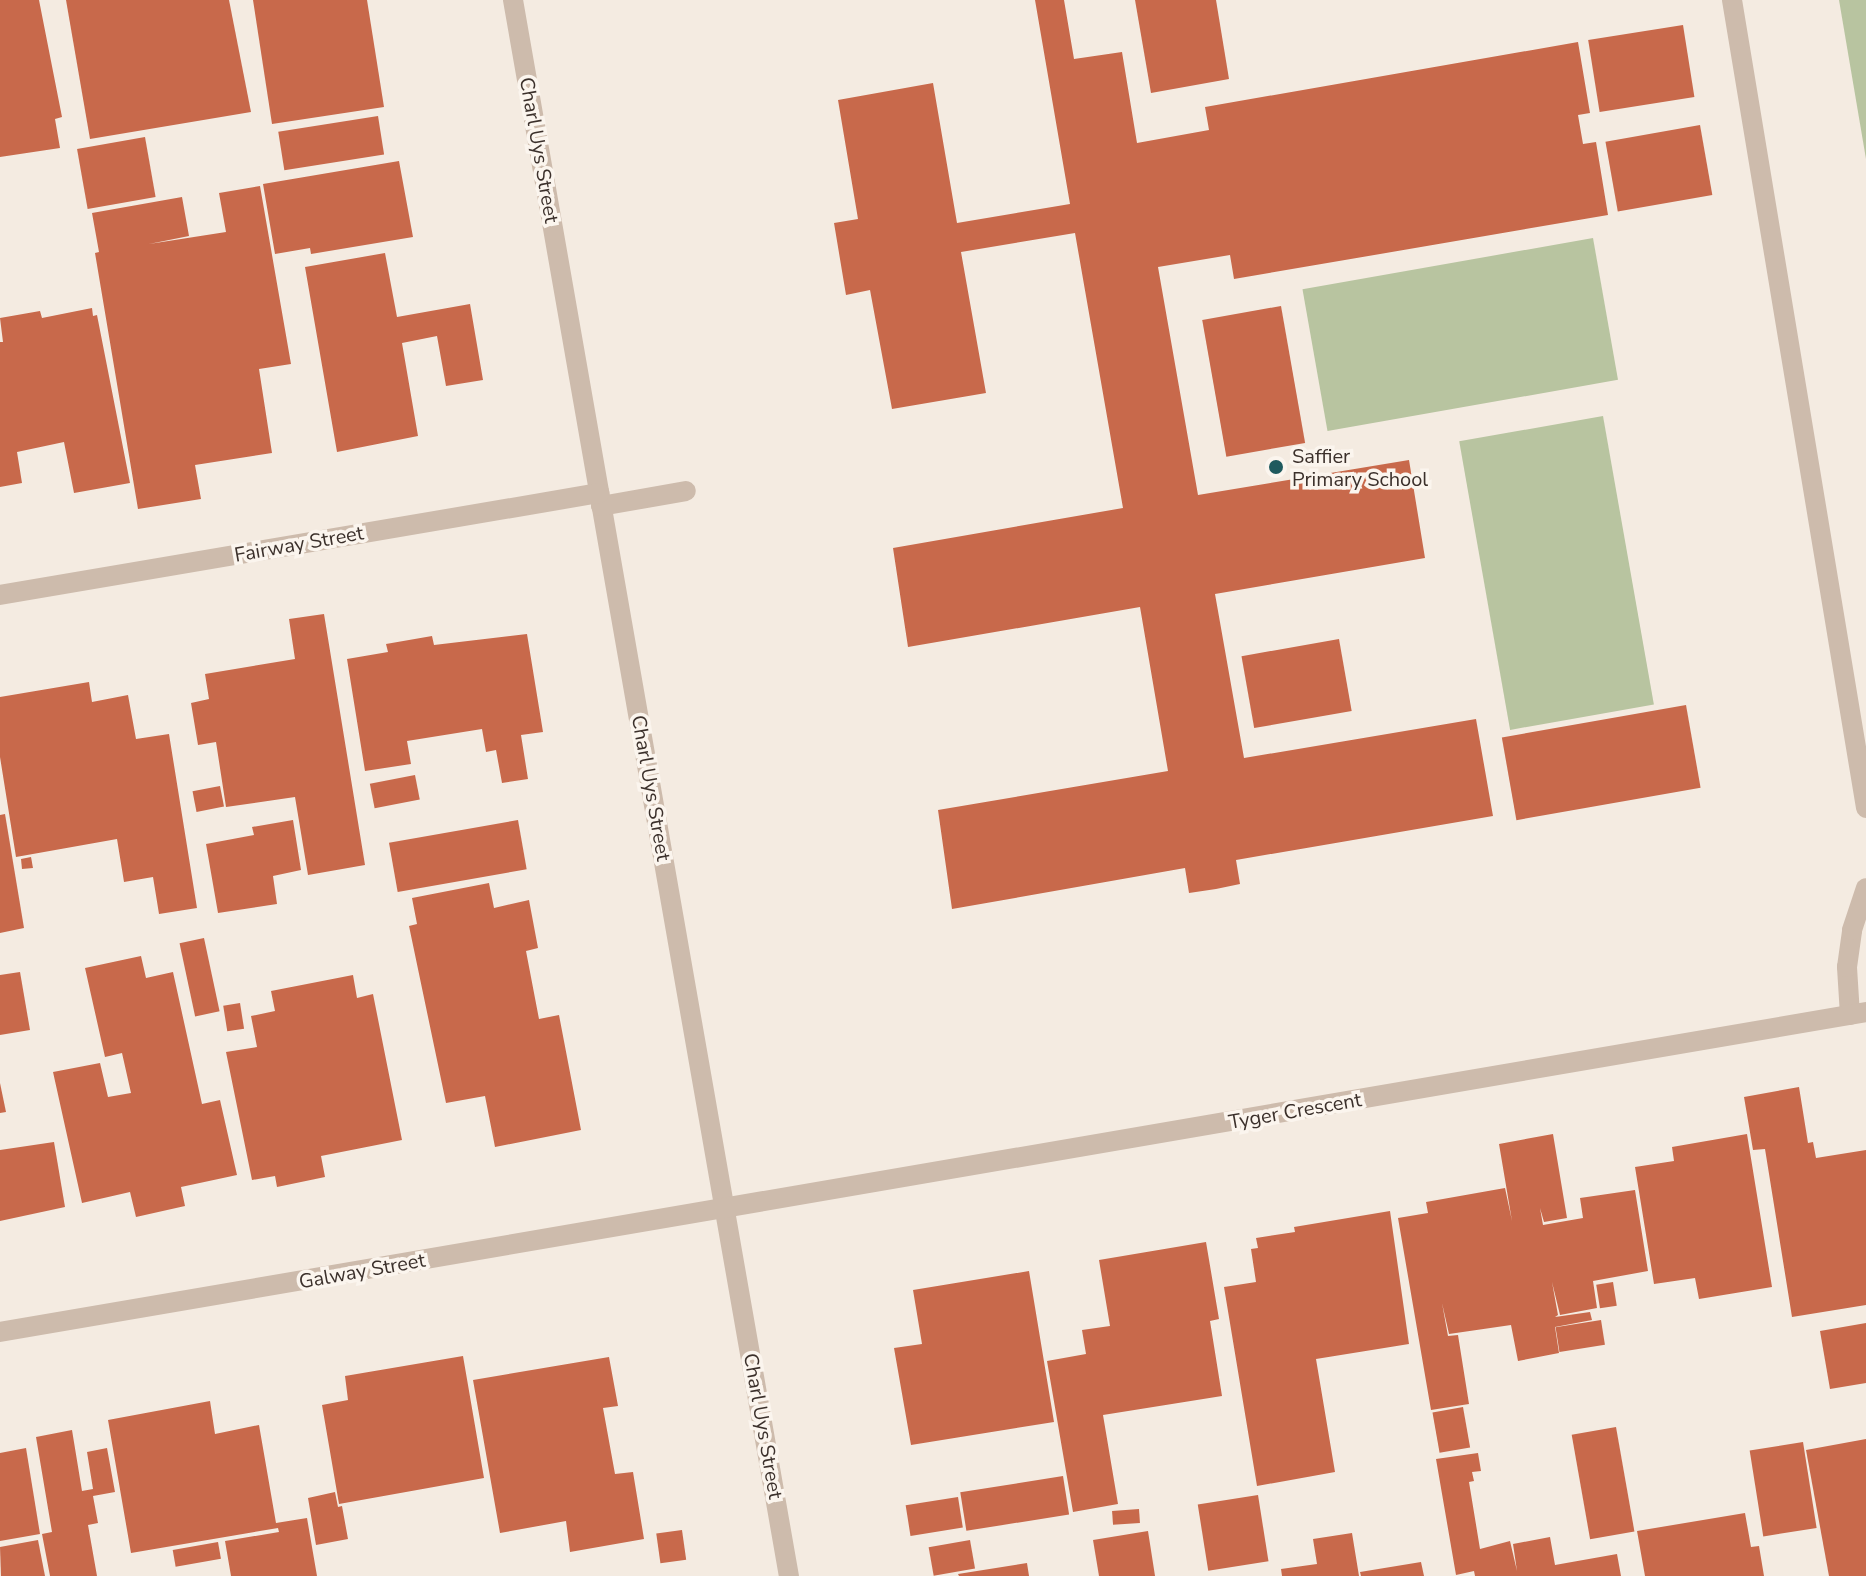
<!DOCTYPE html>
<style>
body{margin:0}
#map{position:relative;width:1866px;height:1576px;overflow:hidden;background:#f4ebe1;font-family:"Nunito Sans",sans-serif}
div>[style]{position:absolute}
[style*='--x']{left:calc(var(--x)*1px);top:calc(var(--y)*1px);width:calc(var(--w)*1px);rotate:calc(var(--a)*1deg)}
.green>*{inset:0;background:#b8c4a0;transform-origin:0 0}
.building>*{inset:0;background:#c8694b;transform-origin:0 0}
.minor>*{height:20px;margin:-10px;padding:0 10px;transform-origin:10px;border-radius:10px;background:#cdbbac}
.dots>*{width:22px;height:22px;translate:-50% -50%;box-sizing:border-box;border:4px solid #fbf5ee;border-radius:50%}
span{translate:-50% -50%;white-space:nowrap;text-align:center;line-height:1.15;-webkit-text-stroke:7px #fbf5ee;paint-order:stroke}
.street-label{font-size:20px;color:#3b302b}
.poi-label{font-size:20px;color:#3b302b}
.left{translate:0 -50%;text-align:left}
</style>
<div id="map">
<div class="green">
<i style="clip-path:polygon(1839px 0,1866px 0,1866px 159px)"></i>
<i style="left:1593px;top:238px;width:144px;height:295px;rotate:80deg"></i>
<i style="left:1603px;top:416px;width:293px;height:146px;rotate:80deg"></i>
</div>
<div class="building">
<i style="clip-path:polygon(0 0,39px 0,62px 117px,55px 119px,60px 148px,0 157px)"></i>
<i style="clip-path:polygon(66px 0,229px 0,251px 112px,90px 139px)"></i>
<i style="clip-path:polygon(253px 0,367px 0,384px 107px,272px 124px)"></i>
<i style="clip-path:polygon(1035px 0,1064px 0,1074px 59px,1122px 52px,1137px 143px,1209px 130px,1205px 107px,1578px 42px,1590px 113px,1578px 115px,1583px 144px,1596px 142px,1608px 215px,1234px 279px,1230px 255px,1158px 267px,1198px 495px,1409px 460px,1425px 558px,1215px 594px,1244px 758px,1476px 719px,1493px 816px,1236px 860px,1240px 884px,1216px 889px,1189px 893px,1185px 868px,952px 909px,938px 810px,1168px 771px,1140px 607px,908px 647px,893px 548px,1123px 508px,1075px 233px,961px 252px,986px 393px,892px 409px,870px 290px,846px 295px,834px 223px,858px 219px,838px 100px,933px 83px,957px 223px,1070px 204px)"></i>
<i style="clip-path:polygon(1135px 0,1216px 0,1229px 79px,1151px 93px)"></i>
<i style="left:1683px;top:25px;width:73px;height:96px;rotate:81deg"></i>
<i style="left:378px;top:116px;width:39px;height:101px;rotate:81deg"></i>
<i style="left:1700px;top:125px;width:71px;height:96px;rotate:80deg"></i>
<i style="left:145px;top:137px;width:61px;height:69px;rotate:80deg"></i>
<i style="clip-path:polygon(399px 161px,413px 237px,311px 254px,310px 248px,275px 254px,263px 184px)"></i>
<i style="clip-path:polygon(260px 186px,291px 364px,259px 369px,272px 453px,195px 465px,201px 499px,138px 509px,95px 253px,99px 252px,92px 213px,182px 197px,189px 236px,149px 244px,226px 232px,219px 193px)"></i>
<i style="clip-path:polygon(385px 253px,397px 317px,470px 304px,483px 380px,446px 386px,437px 336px,402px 343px,418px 436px,337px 452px,305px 267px)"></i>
<i style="left:1281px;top:306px;width:139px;height:80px;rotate:80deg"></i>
<i style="clip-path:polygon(92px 308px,93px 316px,97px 315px,130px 483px,74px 493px,64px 442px,17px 452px,22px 483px,0 487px,0 342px,3px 342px,0 318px,40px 311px,42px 318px)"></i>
<i style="clip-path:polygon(324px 614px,365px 865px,308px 875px,295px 797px,226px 807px,216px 742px,198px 745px,191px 703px,209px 699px,205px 674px,295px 659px,289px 619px)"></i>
<i style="clip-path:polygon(527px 634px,543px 732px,521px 735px,528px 779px,502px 783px,496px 750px,486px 752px,482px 729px,407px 741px,411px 764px,365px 771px,347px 659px,388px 652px,386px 644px,432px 636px,434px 645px)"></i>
<i style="left:1339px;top:639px;width:73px;height:99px;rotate:80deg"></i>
<i style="clip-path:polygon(89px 682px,92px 702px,128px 695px,136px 739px,169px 734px,197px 908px,159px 914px,153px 877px,124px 882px,117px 839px,16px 857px,0 757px,0 697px)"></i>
<i style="left:1686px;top:705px;width:84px;height:187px;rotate:80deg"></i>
<i style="left:415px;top:775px;width:25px;height:46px;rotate:79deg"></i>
<i style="left:220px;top:786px;width:21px;height:28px;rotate:79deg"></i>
<i style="clip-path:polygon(5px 814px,24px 928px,0 933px,0 815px)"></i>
<i style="clip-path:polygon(293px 820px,301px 870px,273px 876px,277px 904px,218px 913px,206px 844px,254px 835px,252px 827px)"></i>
<i style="left:518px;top:820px;width:50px;height:131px;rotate:80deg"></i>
<i style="clip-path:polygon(31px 857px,33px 868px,22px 869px,21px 859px)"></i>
<i style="clip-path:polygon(489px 883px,494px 908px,529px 900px,538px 948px,526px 951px,539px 1019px,559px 1015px,581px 1130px,495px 1147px,485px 1096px,446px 1103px,409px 926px,417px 924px,412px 898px)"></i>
<i style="left:204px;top:938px;width:75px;height:25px;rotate:78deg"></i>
<i style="clip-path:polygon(141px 956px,146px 978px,173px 972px,202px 1104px,220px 1100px,237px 1175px,181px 1187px,185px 1206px,136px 1217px,130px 1192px,82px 1203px,53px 1072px,100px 1063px,108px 1097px,131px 1093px,122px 1053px,105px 1057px,85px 968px)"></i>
<i style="clip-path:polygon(20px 972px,30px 1030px,0 1035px,0 975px)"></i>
<i style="clip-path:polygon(353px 975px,357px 998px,373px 994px,402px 1140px,321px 1156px,325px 1177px,277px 1187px,275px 1176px,252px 1180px,226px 1052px,257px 1047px,251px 1016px,275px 1011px,271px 991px)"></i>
<i style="left:240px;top:1003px;width:26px;height:17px;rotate:81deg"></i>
<i style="clip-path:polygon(0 1083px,6px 1112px,0 1113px)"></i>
<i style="clip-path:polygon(1799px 1087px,1808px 1143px,1813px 1142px,1816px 1158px,1866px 1150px,1866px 1305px,1792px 1317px,1765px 1149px,1753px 1150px,1744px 1097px)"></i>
<i style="clip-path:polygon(1553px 1134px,1567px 1218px,1544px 1222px,1540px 1208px,1543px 1225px,1583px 1218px,1580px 1198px,1635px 1190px,1648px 1271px,1593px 1281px,1597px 1308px,1560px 1315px,1552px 1282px,1558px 1315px,1555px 1317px,1590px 1312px,1592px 1320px,1555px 1327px,1559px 1353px,1518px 1361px,1511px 1325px,1449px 1334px,1442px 1303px,1448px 1336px,1458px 1335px,1469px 1404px,1431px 1410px,1398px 1218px,1428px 1213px,1426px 1202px,1505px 1188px,1512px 1221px,1499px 1144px)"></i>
<i style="clip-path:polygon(1747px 1134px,1772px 1287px,1699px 1299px,1695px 1278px,1654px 1284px,1635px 1167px,1674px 1161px,1672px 1147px)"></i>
<i style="clip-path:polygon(54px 1142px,65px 1207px,0 1221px,0 1150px)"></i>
<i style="clip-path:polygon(1390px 1211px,1409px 1344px,1316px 1359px,1335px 1472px,1257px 1486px,1224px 1287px,1256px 1282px,1251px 1249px,1258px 1248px,1256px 1238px,1295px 1232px,1294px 1227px)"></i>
<i style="clip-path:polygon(1206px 1242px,1219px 1319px,1210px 1321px,1222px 1396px,1103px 1415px,1118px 1504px,1073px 1512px,1047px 1361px,1086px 1354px,1082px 1330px,1110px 1326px,1099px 1260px)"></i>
<i style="clip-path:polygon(1029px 1271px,1054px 1422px,911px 1445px,894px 1348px,922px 1344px,913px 1290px)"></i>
<i style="left:1613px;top:1282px;width:24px;height:17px;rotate:81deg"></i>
<i style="left:1601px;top:1320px;width:25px;height:46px;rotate:81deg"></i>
<i style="clip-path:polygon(1866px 1323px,1866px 1383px,1830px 1389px,1820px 1331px)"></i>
<i style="clip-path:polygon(463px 1356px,484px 1478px,339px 1504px,322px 1405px,348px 1400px,345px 1376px)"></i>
<i style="clip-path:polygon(609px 1357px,618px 1406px,603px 1408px,615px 1474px,633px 1472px,644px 1539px,570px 1552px,566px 1521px,500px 1533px,473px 1380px)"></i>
<i style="clip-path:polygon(210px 1401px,215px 1434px,259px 1425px,276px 1523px,307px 1518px,317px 1576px,231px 1576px,225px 1541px,279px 1532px,278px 1528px,131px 1553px,108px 1420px)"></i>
<i style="left:1463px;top:1407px;width:41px;height:31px;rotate:80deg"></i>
<i style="left:1616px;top:1427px;width:106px;height:45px;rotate:80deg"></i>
<i style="clip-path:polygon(72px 1430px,82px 1491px,93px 1489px,87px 1452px,107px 1448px,115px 1492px,93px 1496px,98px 1523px,88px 1525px,97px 1576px,50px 1576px,42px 1534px,52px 1532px,36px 1437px)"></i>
<i style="clip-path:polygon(1866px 1439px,1866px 1576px,1829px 1576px,1806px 1450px)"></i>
<i style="left:1803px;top:1442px;width:87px;height:54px;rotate:81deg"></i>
<i style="clip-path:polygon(26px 1448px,40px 1534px,0 1541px,0 1453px)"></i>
<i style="clip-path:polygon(1478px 1453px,1481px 1471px,1472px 1472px,1474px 1481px,1469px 1482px,1480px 1549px,1510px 1541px,1517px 1571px,1513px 1544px,1550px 1537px,1555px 1565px,1617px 1554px,1621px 1576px,1475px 1576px,1474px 1571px,1456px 1575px,1436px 1459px)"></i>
<i style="left:1063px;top:1476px;width:39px;height:104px;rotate:81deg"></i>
<i style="clip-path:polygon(335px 1492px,338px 1507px,342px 1506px,348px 1539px,316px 1545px,308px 1498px)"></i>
<i style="left:1258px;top:1495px;width:67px;height:61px;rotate:81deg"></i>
<i style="left:958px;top:1497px;width:31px;height:53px;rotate:81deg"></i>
<i style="left:1139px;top:1509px;width:14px;height:27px;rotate:86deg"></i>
<i style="clip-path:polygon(1745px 1513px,1751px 1547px,1759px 1546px,1764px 1576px,1645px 1576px,1637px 1531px)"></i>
<i style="left:682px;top:1530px;width:30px;height:26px;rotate:82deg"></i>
<i style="clip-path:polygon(1148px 1531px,1155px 1576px,1099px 1576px,1093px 1540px)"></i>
<i style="clip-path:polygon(1352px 1533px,1359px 1576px,1282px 1576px,1281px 1569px,1317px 1564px,1313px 1539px)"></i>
<i style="clip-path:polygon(38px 1540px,45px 1576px,1px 1576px,0 1547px)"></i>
<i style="left:970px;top:1540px;width:29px;height:42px;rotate:80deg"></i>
<i style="left:218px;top:1542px;width:17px;height:46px;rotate:80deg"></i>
<i style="clip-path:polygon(1421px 1562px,1424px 1576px,1361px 1576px,1360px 1572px)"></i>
<i style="clip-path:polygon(1027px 1563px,1029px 1576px,959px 1576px,958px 1574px)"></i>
</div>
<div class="minor">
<i style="--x:513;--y:0;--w:1600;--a:80.07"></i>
<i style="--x:1732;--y:0;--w:819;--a:80.58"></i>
<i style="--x:601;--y:506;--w:86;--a:-10"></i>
<i style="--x:0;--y:595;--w:608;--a:-9.66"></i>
<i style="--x:1850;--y:1015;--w:48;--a:-93.6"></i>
<i style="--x:1847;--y:967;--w:37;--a:-82"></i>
<i style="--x:1852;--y:930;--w:44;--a:-71.6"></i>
<i style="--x:0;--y:1332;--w:1893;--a:-9.73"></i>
</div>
<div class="dots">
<i style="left:1276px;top:467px;background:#1f5a5e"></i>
</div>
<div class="street-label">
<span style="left:539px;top:150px;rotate:80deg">Charl Uys Street</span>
<span style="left:299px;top:544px;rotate:-10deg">Fairway Street</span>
<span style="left:651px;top:788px;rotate:80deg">Charl Uys Street</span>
<span style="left:1295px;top:1111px;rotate:-10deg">Tyger Crescent</span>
<span style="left:362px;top:1271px;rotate:-10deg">Galway Street</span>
<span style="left:763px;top:1426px;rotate:80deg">Charl Uys Street</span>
</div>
<div class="poi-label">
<span class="left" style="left:1292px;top:468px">Saffier<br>Primary School</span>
</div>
</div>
